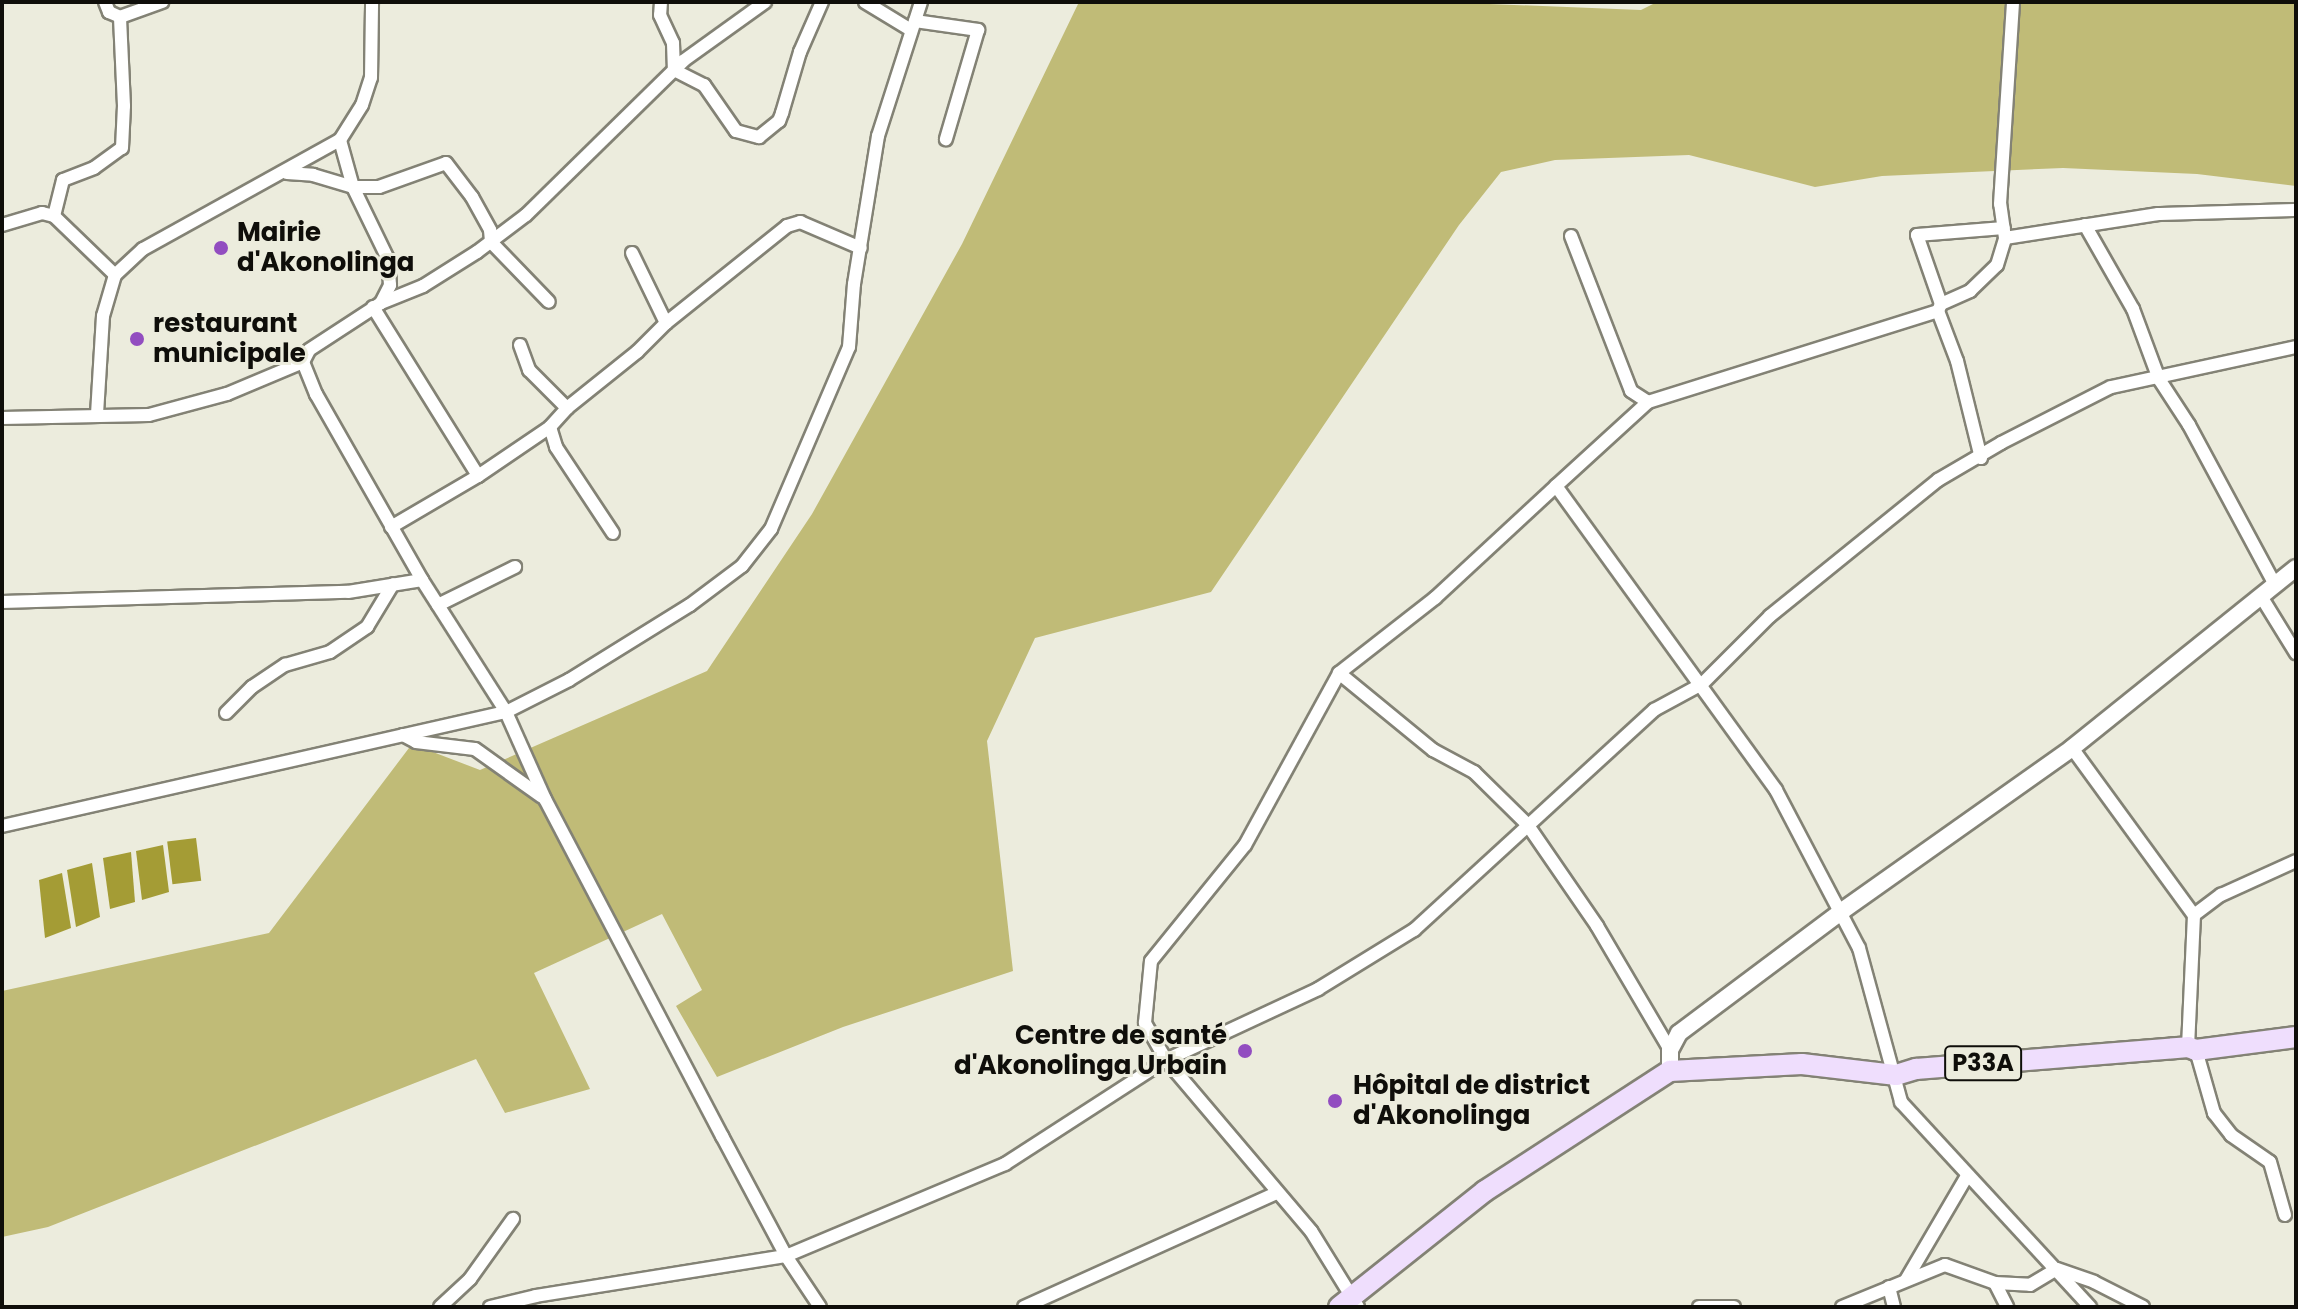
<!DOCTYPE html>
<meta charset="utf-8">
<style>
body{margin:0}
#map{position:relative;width:2298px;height:1309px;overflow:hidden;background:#ececdd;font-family:Poppins,sans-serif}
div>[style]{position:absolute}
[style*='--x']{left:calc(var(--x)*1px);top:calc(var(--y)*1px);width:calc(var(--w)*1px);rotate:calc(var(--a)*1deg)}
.green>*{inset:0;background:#c0bb77}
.water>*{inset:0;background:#a49c35;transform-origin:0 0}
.roads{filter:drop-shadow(2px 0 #838275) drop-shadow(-2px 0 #838275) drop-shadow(0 2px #838275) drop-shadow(0 -2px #838275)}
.minor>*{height:12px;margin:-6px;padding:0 6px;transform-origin:6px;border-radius:6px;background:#fff}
.tertiary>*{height:16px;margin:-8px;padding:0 8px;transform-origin:8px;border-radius:8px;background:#fff}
.primary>*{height:20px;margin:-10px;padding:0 10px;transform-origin:10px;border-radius:10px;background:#efdefd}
.dots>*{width:22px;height:22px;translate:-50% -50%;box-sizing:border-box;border:4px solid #ececdd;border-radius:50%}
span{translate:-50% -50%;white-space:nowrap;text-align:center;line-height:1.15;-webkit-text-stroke:6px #ececdd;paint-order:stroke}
.shield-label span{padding:2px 6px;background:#ececdd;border:2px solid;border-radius:6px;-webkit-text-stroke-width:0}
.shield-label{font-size:24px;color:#0f0e0a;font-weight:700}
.poi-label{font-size:26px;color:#0f0e0a;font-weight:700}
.left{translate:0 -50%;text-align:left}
.right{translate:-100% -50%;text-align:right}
.frame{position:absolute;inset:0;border:4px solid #0f0e0a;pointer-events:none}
</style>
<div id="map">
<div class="green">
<i style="clip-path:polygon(1079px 2px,1440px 2px,1641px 10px,1657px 2px,2296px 2px,2296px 186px,2197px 174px,2063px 168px,1882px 176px,1815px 187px,1689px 155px,1555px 160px,1501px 172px,1459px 225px,1211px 592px,1035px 638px,987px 741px,1013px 971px,843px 1027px,717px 1077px,676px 1006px,702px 990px,662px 914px,534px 973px,590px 1089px,505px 1113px,476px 1059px,48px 1227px,2px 1237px,2px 991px,269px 933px,412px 744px,480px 770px,707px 671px,812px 514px,962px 244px)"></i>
</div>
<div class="water">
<i style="left:196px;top:838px;width:43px;height:29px;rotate:83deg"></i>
<i style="clip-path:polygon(163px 845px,169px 892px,142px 900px,136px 851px)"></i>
<i style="clip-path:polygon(131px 852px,135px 902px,110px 909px,103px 858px)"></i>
<i style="clip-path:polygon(92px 863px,100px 917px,76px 927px,67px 870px)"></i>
<i style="clip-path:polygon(62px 873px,71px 928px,45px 938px,39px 880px)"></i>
</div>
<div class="roads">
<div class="minor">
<i style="--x:105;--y:2;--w:11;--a:68"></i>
<i style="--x:109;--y:12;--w:12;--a:24"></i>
<i style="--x:120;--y:17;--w:45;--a:-19.7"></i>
<i style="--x:661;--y:2;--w:13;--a:94"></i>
<i style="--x:660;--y:15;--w:31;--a:65"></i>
<i style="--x:673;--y:43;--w:27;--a:88"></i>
<i style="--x:674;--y:70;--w:34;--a:27"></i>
<i style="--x:704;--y:85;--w:56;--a:55.2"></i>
<i style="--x:736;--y:131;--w:24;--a:15"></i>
<i style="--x:759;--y:137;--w:26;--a:-39"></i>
<i style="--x:779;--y:121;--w:9;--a:-69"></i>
<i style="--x:782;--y:113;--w:64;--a:-73.6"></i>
<i style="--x:800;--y:52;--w:55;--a:-66.3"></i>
<i style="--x:865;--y:2;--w:54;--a:31.3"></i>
<i style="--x:915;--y:21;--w:64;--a:8.1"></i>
<i style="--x:978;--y:30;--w:114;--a:106.4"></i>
<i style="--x:287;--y:173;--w:26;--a:4"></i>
<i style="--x:313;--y:175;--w:42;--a:16.7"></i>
<i style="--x:353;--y:187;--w:26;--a:0"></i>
<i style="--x:379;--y:187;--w:71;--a:-19.7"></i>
<i style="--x:446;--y:163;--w:43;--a:52.6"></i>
<i style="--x:472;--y:197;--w:38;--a:61"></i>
<i style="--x:490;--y:230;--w:12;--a:85"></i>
<i style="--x:491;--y:242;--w:83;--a:46"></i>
<i style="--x:54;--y:216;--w:37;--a:-76"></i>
<i style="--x:63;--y:180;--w:33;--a:-21"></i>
<i style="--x:94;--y:168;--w:34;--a:-36"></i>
<i style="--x:122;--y:148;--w:42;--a:-87.3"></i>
<i style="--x:124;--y:106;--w:89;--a:-92.6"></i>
<i style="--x:2;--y:225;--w:42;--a:-16.7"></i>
<i style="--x:42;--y:213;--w:12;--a:14"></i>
<i style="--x:54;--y:216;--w:85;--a:44"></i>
<i style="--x:2085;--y:225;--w:97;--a:60.3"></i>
<i style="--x:2133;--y:309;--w:75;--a:69.6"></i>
<i style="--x:2159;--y:379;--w:55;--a:56.9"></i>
<i style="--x:2189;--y:425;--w:179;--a:61.7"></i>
<i style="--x:1571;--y:236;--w:166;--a:68.8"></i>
<i style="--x:1631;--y:391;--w:20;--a:33"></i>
<i style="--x:2005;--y:238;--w:34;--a:-98"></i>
<i style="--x:2000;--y:204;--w:202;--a:-86.3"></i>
<i style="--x:632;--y:253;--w:78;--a:64.1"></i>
<i style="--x:381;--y:303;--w:45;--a:-22"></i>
<i style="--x:423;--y:286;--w:64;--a:-32.2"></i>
<i style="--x:477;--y:252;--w:61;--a:-37.1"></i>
<i style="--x:526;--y:215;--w:220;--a:-44.4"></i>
<i style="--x:683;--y:61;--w:101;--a:-35.7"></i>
<i style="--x:1941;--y:304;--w:73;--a:-109.2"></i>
<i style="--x:1917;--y:235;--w:87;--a:-4.6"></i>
<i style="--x:373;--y:307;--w:199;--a:58.1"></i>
<i style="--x:1938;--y:311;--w:53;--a:69.2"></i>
<i style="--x:1957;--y:361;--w:100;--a:76.1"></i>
<i style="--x:520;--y:345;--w:27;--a:70"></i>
<i style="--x:529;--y:370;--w:54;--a:45"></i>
<i style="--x:303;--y:362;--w:35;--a:68"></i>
<i style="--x:316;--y:394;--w:214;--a:60.3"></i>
<i style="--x:422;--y:580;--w:156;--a:57.5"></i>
<i style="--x:506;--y:712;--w:95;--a:65.9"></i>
<i style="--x:545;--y:799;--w:381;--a:62.3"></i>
<i style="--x:722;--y:1136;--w:136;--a:61.9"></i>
<i style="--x:786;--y:1256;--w:61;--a:56.3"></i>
<i style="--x:97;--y:414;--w:98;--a:-86.5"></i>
<i style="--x:103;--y:316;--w:43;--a:-73.7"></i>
<i style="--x:115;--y:275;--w:38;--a:-43"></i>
<i style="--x:143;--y:249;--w:225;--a:-29"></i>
<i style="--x:2;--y:418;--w:147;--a:-1.2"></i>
<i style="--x:149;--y:415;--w:81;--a:-15.1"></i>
<i style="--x:227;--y:394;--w:82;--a:-22.8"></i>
<i style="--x:303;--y:362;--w:13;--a:-63"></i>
<i style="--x:309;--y:350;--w:86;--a:-33.1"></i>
<i style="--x:381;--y:303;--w:20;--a:-63"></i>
<i style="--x:390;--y:285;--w:26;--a:-94"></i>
<i style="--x:388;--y:259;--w:80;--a:-115.9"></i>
<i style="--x:353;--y:187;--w:49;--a:-105.5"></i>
<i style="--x:340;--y:140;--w:41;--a:-57.8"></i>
<i style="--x:362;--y:105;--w:28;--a:-72"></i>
<i style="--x:371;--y:78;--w:76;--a:-89.2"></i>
<i style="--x:550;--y:427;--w:21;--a:73"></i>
<i style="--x:556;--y:447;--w:103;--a:56.5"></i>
<i style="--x:1556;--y:486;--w:125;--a:-42.4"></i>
<i style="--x:1648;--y:402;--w:304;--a:-17.4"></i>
<i style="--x:1938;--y:311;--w:8;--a:-67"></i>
<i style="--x:1941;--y:304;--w:32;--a:-24"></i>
<i style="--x:1970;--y:291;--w:37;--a:-44"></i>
<i style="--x:1997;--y:265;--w:28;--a:-73"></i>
<i style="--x:2005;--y:238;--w:155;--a:-8.9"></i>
<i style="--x:2158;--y:214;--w:138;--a:-1.7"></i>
<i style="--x:391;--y:527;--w:101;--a:-30.4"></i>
<i style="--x:478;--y:476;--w:87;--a:-34.2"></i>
<i style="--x:550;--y:427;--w:25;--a:-48"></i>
<i style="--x:567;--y:408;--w:90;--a:-38.7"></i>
<i style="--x:637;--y:352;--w:41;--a:-45"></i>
<i style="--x:666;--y:323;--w:155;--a:-38.7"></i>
<i style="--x:787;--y:226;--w:14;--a:-17"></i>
<i style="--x:800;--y:222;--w:66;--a:23.1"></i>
<i style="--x:2262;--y:598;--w:65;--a:58.3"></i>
<i style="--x:2;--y:602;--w:346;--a:-1.7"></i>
<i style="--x:348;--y:592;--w:75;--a:-9.2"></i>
<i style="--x:438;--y:605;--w:86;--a:-26.3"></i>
<i style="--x:1339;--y:673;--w:122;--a:39.3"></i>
<i style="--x:1433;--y:750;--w:47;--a:28.2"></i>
<i style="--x:1474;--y:772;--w:74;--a:44.5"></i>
<i style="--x:1527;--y:824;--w:124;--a:55.5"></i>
<i style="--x:1597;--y:926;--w:144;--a:59.5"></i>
<i style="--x:226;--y:713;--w:37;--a:-45"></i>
<i style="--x:252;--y:687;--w:40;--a:-34"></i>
<i style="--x:285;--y:665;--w:47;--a:-16.1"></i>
<i style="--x:330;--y:652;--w:45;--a:-34"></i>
<i style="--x:367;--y:627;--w:50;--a:-58.8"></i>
<i style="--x:403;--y:735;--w:15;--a:28"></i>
<i style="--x:416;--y:742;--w:59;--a:6.8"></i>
<i style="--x:475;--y:749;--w:82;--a:35.6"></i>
<i style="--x:2072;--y:748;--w:207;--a:53.9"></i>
<i style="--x:2194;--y:915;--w:132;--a:92.6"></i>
<i style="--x:2;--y:826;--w:517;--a:-12.75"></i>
<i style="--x:506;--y:712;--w:71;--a:-26.9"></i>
<i style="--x:569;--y:680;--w:142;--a:-31.8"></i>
<i style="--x:690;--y:605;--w:65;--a:-36.9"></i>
<i style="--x:742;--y:566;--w:47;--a:-51.9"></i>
<i style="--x:771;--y:529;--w:198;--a:-66.8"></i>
<i style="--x:849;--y:347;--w:63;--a:-85.5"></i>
<i style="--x:854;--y:284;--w:150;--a:-80.8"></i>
<i style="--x:878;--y:136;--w:141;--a:-72.2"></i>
<i style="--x:2194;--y:915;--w:34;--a:-37"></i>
<i style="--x:2221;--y:895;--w:82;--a:-24.4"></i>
<i style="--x:2196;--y:1050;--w:66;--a:74.1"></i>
<i style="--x:2214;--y:1113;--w:28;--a:52"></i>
<i style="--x:2231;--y:1135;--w:47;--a:34.7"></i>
<i style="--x:2270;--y:1162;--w:55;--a:74.2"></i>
<i style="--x:1906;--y:1280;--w:121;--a:-59.6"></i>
<i style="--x:1995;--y:1283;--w:27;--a:63"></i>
<i style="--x:1889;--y:1287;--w:21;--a:76"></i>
<i style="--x:440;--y:1307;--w:41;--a:-43"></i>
<i style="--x:470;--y:1279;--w:74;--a:-54.4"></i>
<i style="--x:490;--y:1307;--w:47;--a:-13.4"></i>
<i style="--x:536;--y:1296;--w:253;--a:-9.1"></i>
<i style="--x:786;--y:1256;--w:238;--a:-22.8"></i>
<i style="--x:1005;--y:1164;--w:192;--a:-32.9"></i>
<i style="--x:1166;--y:1060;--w:168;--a:-25"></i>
<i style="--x:1318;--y:989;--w:113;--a:-31.6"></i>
<i style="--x:1414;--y:930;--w:326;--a:-42.5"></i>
<i style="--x:1654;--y:710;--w:55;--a:-28.4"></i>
<i style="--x:1702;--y:684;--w:96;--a:-45"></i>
<i style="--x:1770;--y:616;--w:216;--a:-39"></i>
<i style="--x:1938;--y:480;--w:73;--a:-30.4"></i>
<i style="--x:2001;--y:443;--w:123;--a:-27"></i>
<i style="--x:2111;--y:387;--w:189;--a:-12.2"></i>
<i style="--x:1024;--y:1307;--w:277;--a:-24.3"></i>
<i style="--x:1358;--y:1307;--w:89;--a:-121.7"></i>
<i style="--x:1311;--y:1231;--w:224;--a:-130.3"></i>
<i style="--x:1166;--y:1060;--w:43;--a:-119.6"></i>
<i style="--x:1145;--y:1023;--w:62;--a:-84.5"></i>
<i style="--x:1151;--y:961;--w:149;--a:-51"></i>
<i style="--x:1245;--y:845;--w:196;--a:-61.3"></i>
<i style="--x:1339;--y:673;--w:122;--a:-38"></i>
<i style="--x:1435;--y:598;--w:165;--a:-42.8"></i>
<i style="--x:1556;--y:486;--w:375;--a:54.1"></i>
<i style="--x:1776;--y:790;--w:178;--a:62.3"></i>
<i style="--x:1859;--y:948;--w:160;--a:74.7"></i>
<i style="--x:1901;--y:1102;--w:279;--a:47.3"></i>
<i style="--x:1699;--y:1307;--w:35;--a:0"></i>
<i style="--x:1842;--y:1307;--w:111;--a:-22.2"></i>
<i style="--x:1945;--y:1265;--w:53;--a:19.8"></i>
<i style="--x:1995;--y:1283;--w:35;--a:3"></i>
<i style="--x:2030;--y:1285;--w:31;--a:-31"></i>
<i style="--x:2057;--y:1269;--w:39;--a:19"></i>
<i style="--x:2094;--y:1282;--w:55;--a:27"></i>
</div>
<div class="tertiary">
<i style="--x:1670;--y:1071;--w:21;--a:-90"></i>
<i style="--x:1670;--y:1050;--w:19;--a:-62"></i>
<i style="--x:1679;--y:1033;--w:204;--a:-36.8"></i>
<i style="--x:1842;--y:911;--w:282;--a:-35.3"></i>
<i style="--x:2072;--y:748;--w:287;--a:-38.8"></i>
</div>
<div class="primary">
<i style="--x:1339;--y:1307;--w:186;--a:-38.5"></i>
<i style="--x:1485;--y:1191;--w:221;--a:-33"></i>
<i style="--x:1670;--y:1071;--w:132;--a:-3"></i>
<i style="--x:1802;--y:1064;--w:95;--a:6.7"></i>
<i style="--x:1896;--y:1075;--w:21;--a:-17"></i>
<i style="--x:1916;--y:1069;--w:273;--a:-4.6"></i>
<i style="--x:2188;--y:1047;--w:9;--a:21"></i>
<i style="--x:2196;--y:1050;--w:101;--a:-7.4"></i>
</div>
</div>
<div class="dots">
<i style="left:221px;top:248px;background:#924dc0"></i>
<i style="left:137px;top:339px;background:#924dc0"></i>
<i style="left:1245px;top:1051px;background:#924dc0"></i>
<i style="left:1335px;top:1101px;background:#924dc0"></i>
</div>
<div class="shield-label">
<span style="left:1983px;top:1063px">P33A</span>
</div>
<div class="poi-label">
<span class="left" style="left:237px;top:248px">Mairie<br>d'Akonolinga</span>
<span class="left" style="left:153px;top:339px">restaurant<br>municipale</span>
<span class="right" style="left:1227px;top:1051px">Centre de santé<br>d'Akonolinga Urbain</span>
<span class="left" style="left:1353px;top:1101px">Hôpital de district<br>d'Akonolinga</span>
</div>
<div class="frame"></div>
</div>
